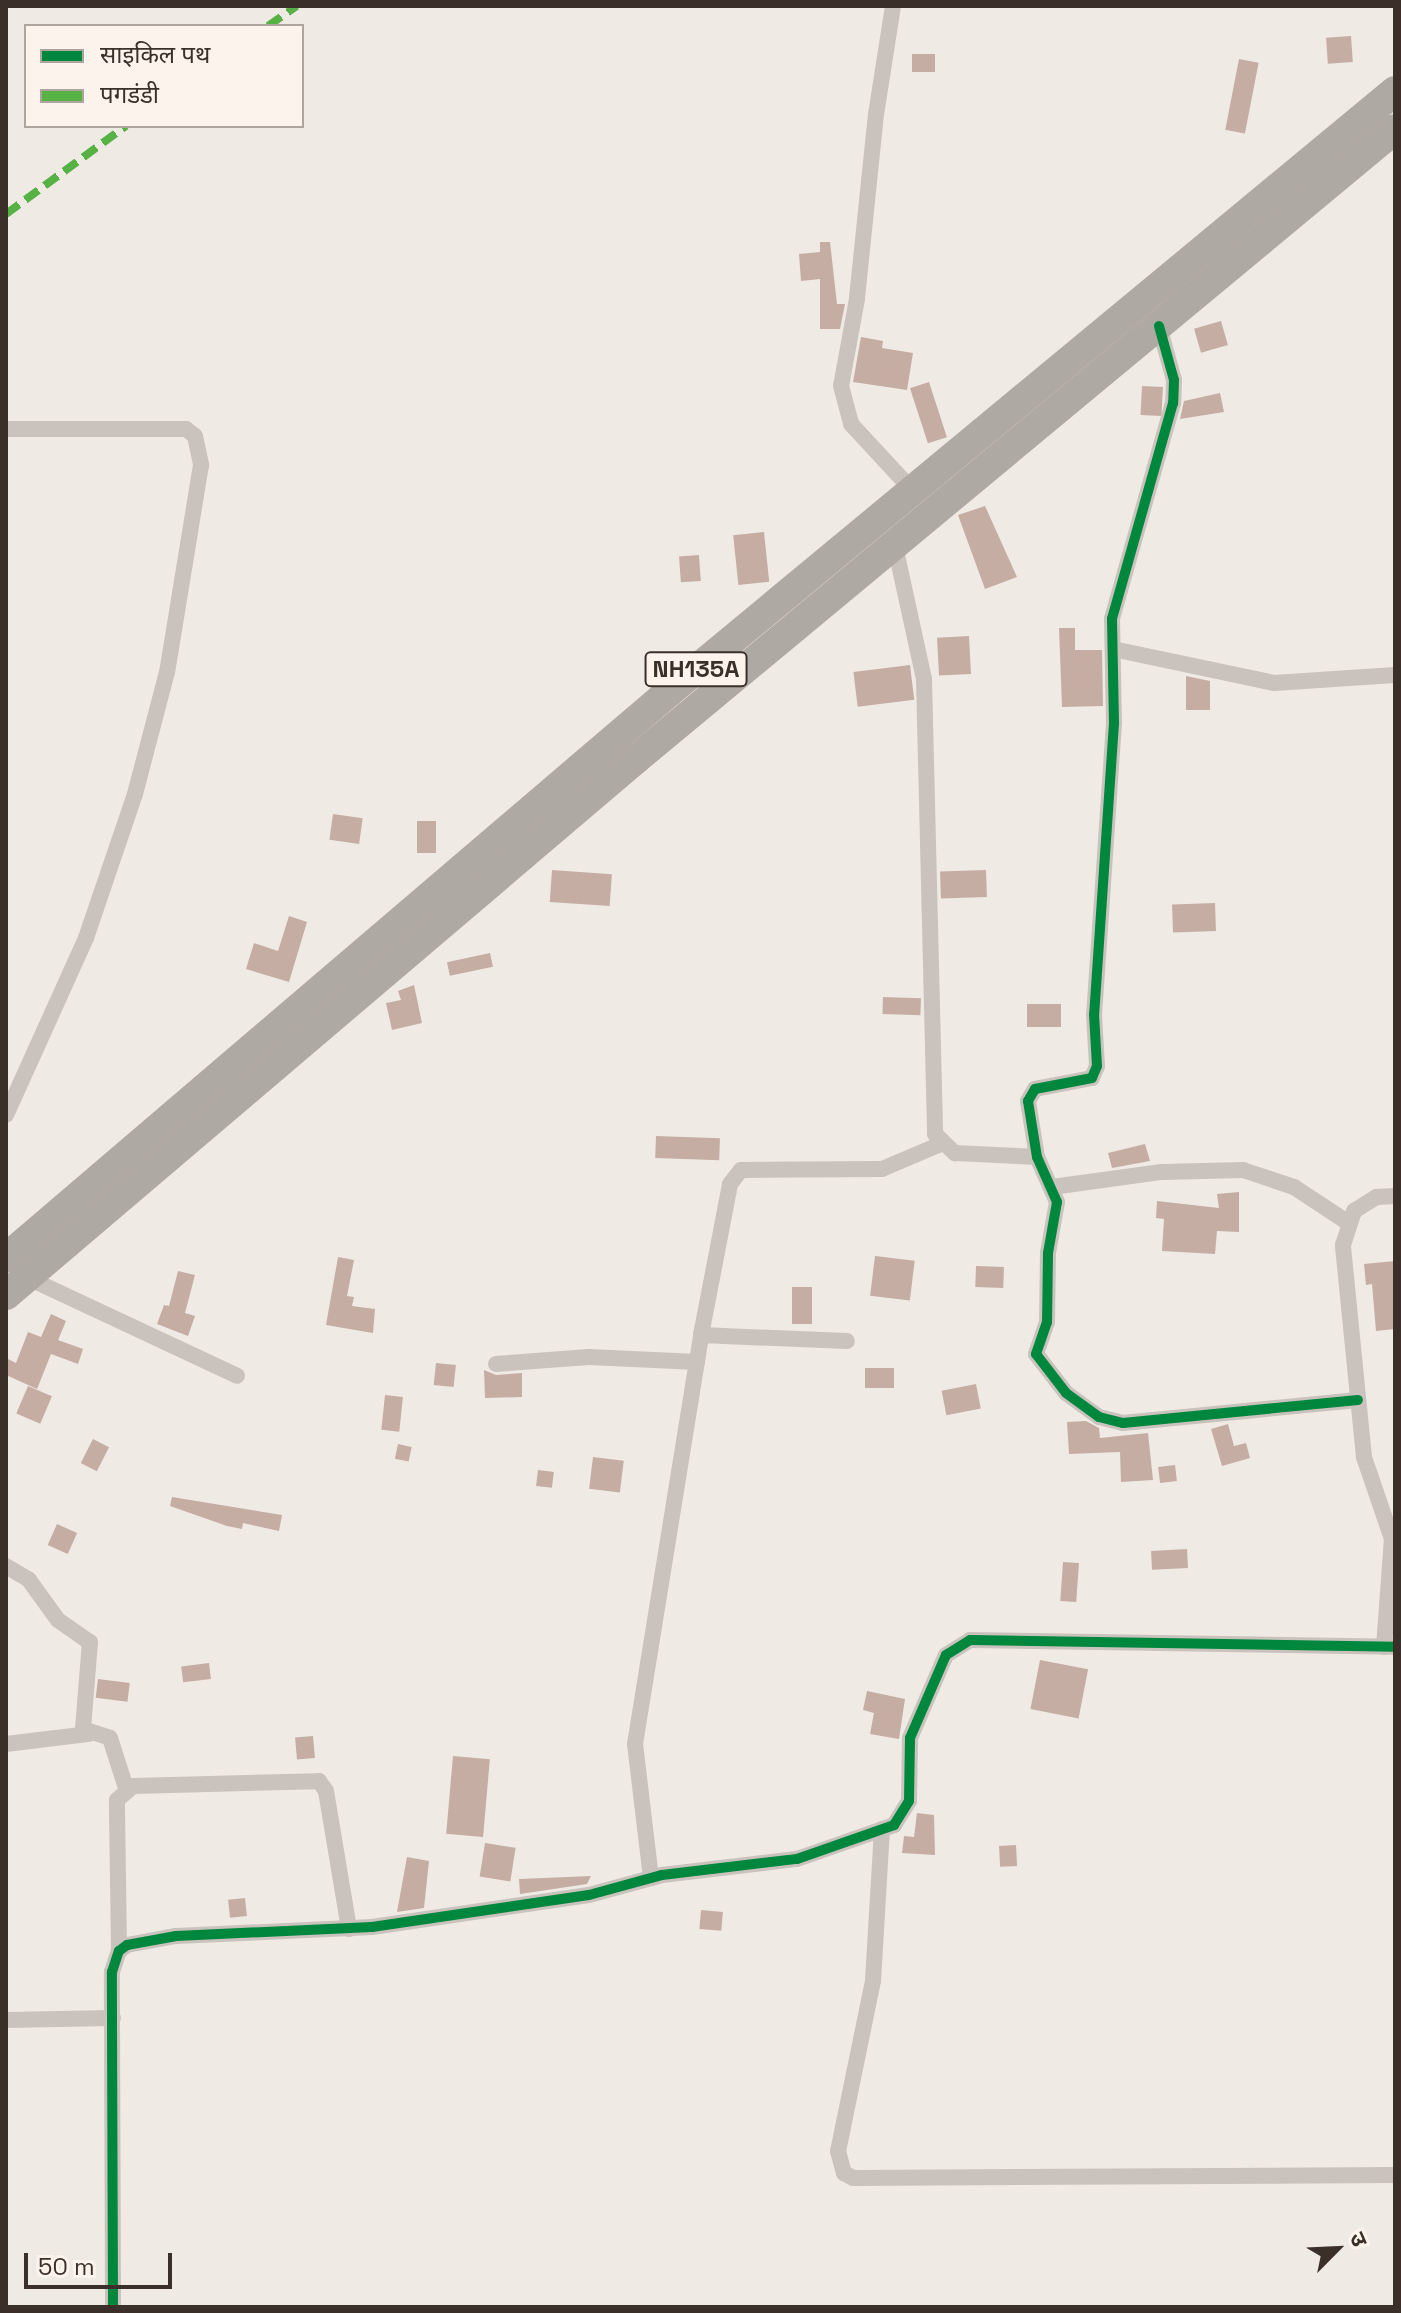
<!DOCTYPE html>
<meta charset="utf-8">
<style>
body{margin:0}
#map{position:relative;width:1401px;height:2313px;overflow:hidden;background:#f0eae4;font-family:"Space Grotesk","Noto Sans Devanagari",sans-serif}
div>[style]{position:absolute}
[style*='--x']{left:calc(var(--x)*1px);top:calc(var(--y)*1px);width:calc(var(--w)*1px);rotate:calc(var(--a)*1deg)}
.building>*{inset:0;background:#c5ada4;transform-origin:0 0}
.street>*{height:16px;margin:-8px;padding:0 8px;transform-origin:8px;border-radius:8px;background:#cac2bc}
.highway>*{height:30px;margin:-15px;padding:0 15px;transform-origin:15px;border-radius:15px;background:#afa9a3}
.quiet>*{height:8px;margin-top:-4px;transform-origin:0;background:repeating-linear-gradient(90deg,#57b246 0 16px,transparent 0 24px)}
.cycleway>*{height:10px;margin:-5px;padding:0 5px;transform-origin:5px;border-radius:5px;background:#00873e}
span{translate:-50% -50%;white-space:nowrap;text-align:center;line-height:1.15;-webkit-text-stroke:6px #fcf4ec;paint-order:stroke}
.shield-label span{padding:2px 6px;background:#fcf4ec;border:2px solid;border-radius:6px;-webkit-text-stroke-width:0}
.shield-label{font-size:24px;color:#3b2f2a;font-weight:700}
.frame{position:absolute;inset:0;border:8px solid #3b2f2a;pointer-events:none}
.legend{position:absolute;left:24px;top:24px;width:280px;height:104px;box-sizing:border-box;background:#fcf4ec;border:2px solid #afa59e;margin:0;padding:10px 14px;list-style:none;font-size:24px;color:#3b2f2a}
.legend li{display:flex;align-items:center;gap:16px;height:40px}
.legend b{width:40px;border:2px solid #afa59e}
.north{position:absolute;left:1297px;top:2209px;width:80px;height:80px;-webkit-text-stroke:6px #fcf4ec;paint-order:stroke;rotate:66deg;font-size:22px;font-weight:700;line-height:32px;text-align:center;color:#3b2f2a}
.north::after{content:'';display:block;margin:auto;width:28px;height:36px;background:#3b2f2a;clip-path:polygon(50% 0,100% 100%,50% 72%,0 100%)}
.scale{position:absolute;left:24px;top:2253px;width:148px;height:36px;box-sizing:border-box;border:4px solid #3b2f2a;border-top:0;padding-left:10px;font-size:24px;line-height:28px;white-space:nowrap;color:#3b2f2a;-webkit-text-stroke:6px #fcf4ec;paint-order:stroke}
</style>
<div id="map">
<div class="building">
<i style="left:1351px;top:36px;width:26px;height:25px;rotate:86deg"></i>
<i style="left:935px;top:54px;width:18px;height:23px;rotate:90deg"></i>
<i style="left:1239px;top:59px;width:20px;height:72px;rotate:11deg"></i>
<i style="clip-path:polygon(820px 242px,830px 242px,837px 304px,845px 304px,840px 329px,820px 329px,820px 279px,801px 281px,799px 254px,820px 252px)"></i>
<i style="left:1221px;top:321px;width:25px;height:28px;rotate:74deg"></i>
<i style="clip-path:polygon(861px 337px,883px 341px,882px 348px,913px 353px,907px 390px,853px 382px)"></i>
<i style="left:929px;top:382px;width:58px;height:20px;rotate:72deg"></i>
<i style="left:1142px;top:386px;width:21px;height:29px;rotate:3deg"></i>
<i style="clip-path:polygon(1220px 393px,1224px 412px,1180px 419px,1184px 401px)"></i>
<i style="clip-path:polygon(985px 506px,1017px 577px,985px 589px,958px 515px)"></i>
<i style="left:764px;top:532px;width:50px;height:31px;rotate:84deg"></i>
<i style="left:699px;top:555px;width:26px;height:20px;rotate:86deg"></i>
<i style="clip-path:polygon(1059px 628px,1075px 628px,1075px 650px,1102px 650px,1103px 706px,1062px 707px)"></i>
<i style="left:969px;top:636px;width:38px;height:32px;rotate:87deg"></i>
<i style="left:910px;top:665px;width:35px;height:57px;rotate:83deg"></i>
<i style="clip-path:polygon(1186px 676px,1210px 681px,1210px 710px,1186px 710px)"></i>
<i style="left:333px;top:814px;width:30px;height:26px;rotate:8deg"></i>
<i style="left:417px;top:821px;width:19px;height:32px"></i>
<i style="left:552px;top:870px;width:60px;height:32px;rotate:4deg"></i>
<i style="left:986px;top:870px;width:27px;height:46px;rotate:88deg"></i>
<i style="left:1215px;top:903px;width:28px;height:43px;rotate:88deg"></i>
<i style="clip-path:polygon(289px 916px,307px 922px,289px 982px,246px 969px,254px 943px,278px 951px)"></i>
<i style="left:490px;top:953px;width:14px;height:44px;rotate:78deg"></i>
<i style="clip-path:polygon(414px 985px,422px 1023px,392px 1030px,386px 1003px,401px 1000px,398px 991px)"></i>
<i style="left:883px;top:997px;width:38px;height:17px;rotate:2deg"></i>
<i style="left:1027px;top:1004px;width:34px;height:23px"></i>
<i style="left:656px;top:1136px;width:64px;height:22px;rotate:2deg"></i>
<i style="clip-path:polygon(1145px 1144px,1150px 1161px,1112px 1168px,1108px 1153px)"></i>
<i style="clip-path:polygon(1239px 1192px,1239px 1232px,1217px 1231px,1215px 1254px,1162px 1251px,1164px 1219px,1156px 1218px,1157px 1201px,1219px 1208px,1217px 1194px)"></i>
<i style="left:875px;top:1256px;width:40px;height:40px;rotate:7deg"></i>
<i style="clip-path:polygon(338px 1257px,354px 1260px,347px 1296px,354px 1297px,352px 1306px,375px 1309px,373px 1333px,326px 1325px)"></i>
<i style="clip-path:polygon(1395px 1261px,1395px 1329px,1376px 1331px,1372px 1284px,1366px 1285px,1364px 1264px)"></i>
<i style="left:976px;top:1266px;width:28px;height:21px;rotate:2deg"></i>
<i style="clip-path:polygon(178px 1271px,195px 1275px,185px 1313px,195px 1316px,188px 1336px,157px 1324px,164px 1305px,169px 1306px)"></i>
<i style="left:792px;top:1287px;width:20px;height:37px"></i>
<i style="clip-path:polygon(51px 1314px,66px 1321px,58px 1340px,83px 1349px,78px 1364px,51px 1354px,37px 1389px,6px 1375px,6px 1358px,16px 1363px,28px 1332px,41px 1337px)"></i>
<i style="left:436px;top:1363px;width:20px;height:22px;rotate:6deg"></i>
<i style="left:865px;top:1368px;width:29px;height:20px"></i>
<i style="clip-path:polygon(484px 1370px,496px 1375px,522px 1373px,522px 1397px,485px 1398px)"></i>
<i style="left:976px;top:1384px;width:25px;height:35px;rotate:79deg"></i>
<i style="left:28px;top:1386px;width:26px;height:30px;rotate:23deg"></i>
<i style="left:385px;top:1395px;width:18px;height:35px;rotate:6deg"></i>
<i style="clip-path:polygon(1086px 1421px,1099px 1428px,1100px 1438px,1148px 1433px,1153px 1480px,1121px 1482px,1120px 1452px,1069px 1454px,1067px 1422px)"></i>
<i style="clip-path:polygon(1228px 1424px,1234px 1446px,1246px 1443px,1250px 1458px,1222px 1466px,1211px 1429px)"></i>
<i style="left:93px;top:1439px;width:18px;height:27px;rotate:27deg"></i>
<i style="left:398px;top:1444px;width:14px;height:15px;rotate:12deg"></i>
<i style="left:593px;top:1457px;width:31px;height:32px;rotate:7deg"></i>
<i style="left:1175px;top:1465px;width:16px;height:17px;rotate:83deg"></i>
<i style="left:538px;top:1470px;width:16px;height:16px;rotate:7deg"></i>
<i style="clip-path:polygon(172px 1497px,282px 1515px,279px 1531px,243px 1523px,242px 1529px,227px 1526px,170px 1506px)"></i>
<i style="left:57px;top:1524px;width:22px;height:23px;rotate:24deg"></i>
<i style="left:1187px;top:1549px;width:19px;height:36px;rotate:87deg"></i>
<i style="left:1063px;top:1562px;width:16px;height:39px;rotate:4deg"></i>
<i style="left:1040px;top:1660px;width:49px;height:50px;rotate:11deg"></i>
<i style="left:209px;top:1663px;width:16px;height:28px;rotate:83deg"></i>
<i style="left:98px;top:1679px;width:32px;height:19px;rotate:7deg"></i>
<i style="clip-path:polygon(867px 1691px,905px 1699px,899px 1739px,870px 1734px,874px 1713px,863px 1710px)"></i>
<i style="left:313px;top:1736px;width:22px;height:18px;rotate:85deg"></i>
<i style="left:453px;top:1756px;width:37px;height:78px;rotate:5deg"></i>
<i style="clip-path:polygon(917px 1813px,934px 1815px,935px 1855px,902px 1853px,904px 1836px,914px 1837px)"></i>
<i style="left:485px;top:1843px;width:31px;height:34px;rotate:9deg"></i>
<i style="left:1016px;top:1845px;width:21px;height:17px;rotate:87deg"></i>
<i style="clip-path:polygon(407px 1857px,429px 1861px,424px 1908px,397px 1912px)"></i>
<i style="clip-path:polygon(591px 1876px,587px 1884px,520px 1894px,519px 1879px)"></i>
<i style="left:245px;top:1898px;width:18px;height:17px;rotate:84deg"></i>
<i style="left:701px;top:1910px;width:22px;height:19px;rotate:5deg"></i>
</div>
<div class="street">
<i style="--x:893;--y:6;--w:109;--a:98.9"></i>
<i style="--x:876;--y:114;--w:186;--a:95.9"></i>
<i style="--x:857;--y:299;--w:88;--a:100.4"></i>
<i style="--x:841;--y:386;--w:39;--a:75"></i>
<i style="--x:851;--y:424;--w:91;--a:47.2"></i>
<i style="--x:1159;--y:326;--w:56;--a:74.5"></i>
<i style="--x:1174;--y:380;--w:23;--a:92"></i>
<i style="--x:1173;--y:403;--w:224;--a:105.8"></i>
<i style="--x:1112;--y:619;--w:104;--a:88.9"></i>
<i style="--x:1114;--y:723;--w:292;--a:93.9"></i>
<i style="--x:1094;--y:1014;--w:52;--a:86.7"></i>
<i style="--x:1097;--y:1066;--w:13;--a:113"></i>
<i style="--x:1092;--y:1078;--w:58;--a:169.1"></i>
<i style="--x:1035;--y:1089;--w:14;--a:120"></i>
<i style="--x:1028;--y:1101;--w:57;--a:80.9"></i>
<i style="--x:1037;--y:1157;--w:49;--a:66"></i>
<i style="--x:1057;--y:1202;--w:52;--a:100"></i>
<i style="--x:1048;--y:1253;--w:69;--a:90.8"></i>
<i style="--x:1047;--y:1322;--w:34;--a:109"></i>
<i style="--x:1036;--y:1354;--w:49;--a:52.4"></i>
<i style="--x:1066;--y:1393;--w:41;--a:36"></i>
<i style="--x:1099;--y:1417;--w:25;--a:14"></i>
<i style="--x:1123;--y:1423;--w:236;--a:-5.6"></i>
<i style="--x:6;--y:429;--w:180;--a:0"></i>
<i style="--x:186;--y:429;--w:11;--a:38"></i>
<i style="--x:195;--y:436;--w:30;--a:78"></i>
<i style="--x:201;--y:465;--w:210;--a:99.3"></i>
<i style="--x:167;--y:672;--w:126;--a:104.7"></i>
<i style="--x:135;--y:794;--w:152;--a:108.8"></i>
<i style="--x:86;--y:938;--w:194;--a:114.3"></i>
<i style="--x:895;--y:546;--w:136;--a:77.7"></i>
<i style="--x:924;--y:679;--w:455;--a:88.6"></i>
<i style="--x:935;--y:1134;--w:28;--a:44"></i>
<i style="--x:955;--y:1153;--w:82;--a:2.8"></i>
<i style="--x:1113;--y:649;--w:165;--a:11.9"></i>
<i style="--x:1274;--y:683;--w:121;--a:-3.8"></i>
<i style="--x:1052;--y:1187;--w:111;--a:-7.8"></i>
<i style="--x:1162;--y:1172;--w:81;--a:-1.4"></i>
<i style="--x:1243;--y:1170;--w:54;--a:18.4"></i>
<i style="--x:1294;--y:1187;--w:64;--a:33.4"></i>
<i style="--x:26;--y:1277;--w:233;--a:25.1"></i>
<i style="--x:701;--y:1335;--w:154;--a:-79.1"></i>
<i style="--x:730;--y:1184;--w:18;--a:-52"></i>
<i style="--x:741;--y:1170;--w:141;--a:-0.4"></i>
<i style="--x:882;--y:1169;--w:64;--a:-23"></i>
<i style="--x:496;--y:1364;--w:93;--a:-4.3"></i>
<i style="--x:589;--y:1357;--w:108;--a:2.7"></i>
<i style="--x:6;--y:1566;--w:27;--a:31"></i>
<i style="--x:29;--y:1580;--w:49;--a:54.1"></i>
<i style="--x:58;--y:1620;--w:39;--a:35"></i>
<i style="--x:90;--y:1642;--w:87;--a:94.6"></i>
<i style="--x:83;--y:1729;--w:28;--a:18"></i>
<i style="--x:110;--y:1738;--w:52;--a:72.3"></i>
<i style="--x:1384;--y:1647;--w:108;--a:-85.8"></i>
<i style="--x:1392;--y:1539;--w:87;--a:-108.9"></i>
<i style="--x:1364;--y:1457;--w:213;--a:-95.7"></i>
<i style="--x:1343;--y:1245;--w:36;--a:-72"></i>
<i style="--x:1354;--y:1211;--w:26;--a:-32"></i>
<i style="--x:1376;--y:1197;--w:19;--a:-3"></i>
<i style="--x:6;--y:1744;--w:84;--a:-6.9"></i>
<i style="--x:882;--y:1829;--w:152;--a:93.4"></i>
<i style="--x:873;--y:1981;--w:174;--a:101.6"></i>
<i style="--x:838;--y:2151;--w:23;--a:75"></i>
<i style="--x:844;--y:2173;--w:10;--a:29"></i>
<i style="--x:853;--y:2178;--w:542;--a:-0.32"></i>
<i style="--x:651;--y:1878;--w:135;--a:-96.8"></i>
<i style="--x:635;--y:1744;--w:414;--a:-80.8"></i>
<i style="--x:701;--y:1335;--w:146;--a:2.4"></i>
<i style="--x:119;--y:1951;--w:151;--a:-90.8"></i>
<i style="--x:117;--y:1800;--w:21;--a:-41"></i>
<i style="--x:133;--y:1786;--w:186;--a:-1.5"></i>
<i style="--x:319;--y:1781;--w:12;--a:55"></i>
<i style="--x:326;--y:1791;--w:140;--a:80.5"></i>
<i style="--x:6;--y:2020;--w:107;--a:-1.1"></i>
<i style="--x:113;--y:2307;--w:335;--a:-90.2"></i>
<i style="--x:112;--y:1972;--w:22;--a:-72"></i>
<i style="--x:119;--y:1951;--w:10;--a:-37"></i>
<i style="--x:127;--y:1945;--w:50;--a:-10.4"></i>
<i style="--x:176;--y:1936;--w:196;--a:-2.6"></i>
<i style="--x:372;--y:1927;--w:219;--a:-8.4"></i>
<i style="--x:589;--y:1895;--w:76;--a:-15.3"></i>
<i style="--x:662;--y:1875;--w:136;--a:-6.8"></i>
<i style="--x:797;--y:1859;--w:103;--a:-19.3"></i>
<i style="--x:894;--y:1825;--w:28;--a:-58"></i>
<i style="--x:909;--y:1801;--w:63;--a:-89.1"></i>
<i style="--x:910;--y:1738;--w:90;--a:-66.6"></i>
<i style="--x:946;--y:1655;--w:28;--a:-32"></i>
<i style="--x:970;--y:1640;--w:425;--a:0.9"></i>
</div>
<div class="highway">
<i style="--x:6;--y:1258;--w:872;--a:-40.49"></i>
<i style="--x:669;--y:692;--w:942;--a:-39.62"></i>
<i style="--x:6;--y:1295;--w:827;--a:-40.39"></i>
<i style="--x:636;--y:759;--w:986;--a:-39.69"></i>
</div>
<div class="quiet">
<i style="--x:268;--y:26;--w:35;--a:-35"></i>
<i style="--x:6;--y:214;--w:149;--a:-36.3"></i>
</div>
<div class="cycleway">
<i style="--x:1159;--y:326;--w:56;--a:74.5"></i>
<i style="--x:1174;--y:380;--w:23;--a:92"></i>
<i style="--x:1173;--y:403;--w:224;--a:105.8"></i>
<i style="--x:1112;--y:619;--w:104;--a:88.9"></i>
<i style="--x:1114;--y:723;--w:292;--a:93.9"></i>
<i style="--x:1094;--y:1014;--w:52;--a:86.7"></i>
<i style="--x:1097;--y:1066;--w:13;--a:113"></i>
<i style="--x:1092;--y:1078;--w:58;--a:169.1"></i>
<i style="--x:1035;--y:1089;--w:14;--a:120"></i>
<i style="--x:1028;--y:1101;--w:57;--a:80.9"></i>
<i style="--x:1037;--y:1157;--w:49;--a:66"></i>
<i style="--x:1057;--y:1202;--w:52;--a:100"></i>
<i style="--x:1048;--y:1253;--w:69;--a:90.8"></i>
<i style="--x:1047;--y:1322;--w:34;--a:109"></i>
<i style="--x:1036;--y:1354;--w:49;--a:52.4"></i>
<i style="--x:1066;--y:1393;--w:41;--a:36"></i>
<i style="--x:1099;--y:1417;--w:25;--a:14"></i>
<i style="--x:1123;--y:1423;--w:236;--a:-5.6"></i>
<i style="--x:113;--y:2307;--w:335;--a:-90.2"></i>
<i style="--x:112;--y:1972;--w:22;--a:-72"></i>
<i style="--x:119;--y:1951;--w:10;--a:-37"></i>
<i style="--x:127;--y:1945;--w:50;--a:-10.4"></i>
<i style="--x:176;--y:1936;--w:196;--a:-2.6"></i>
<i style="--x:372;--y:1927;--w:219;--a:-8.4"></i>
<i style="--x:589;--y:1895;--w:76;--a:-15.3"></i>
<i style="--x:662;--y:1875;--w:136;--a:-6.8"></i>
<i style="--x:797;--y:1859;--w:103;--a:-19.3"></i>
<i style="--x:894;--y:1825;--w:28;--a:-58"></i>
<i style="--x:909;--y:1801;--w:63;--a:-89.1"></i>
<i style="--x:910;--y:1738;--w:90;--a:-66.6"></i>
<i style="--x:946;--y:1655;--w:28;--a:-32"></i>
<i style="--x:970;--y:1640;--w:425;--a:0.9"></i>
</div>
<div class="shield-label">
<span style="left:696px;top:669px">NH135A</span>
</div>
<div class="frame"></div>
<ul class="legend">
<li><b style="height:10px;background:#00873e"></b>साइकिल पथ</li>
<li><b style="height:10px;background:#57b246"></b>पगडंडी</li>
</ul>
<div class="north">उ</div>
<div class="scale">50 m</div>
</div>
